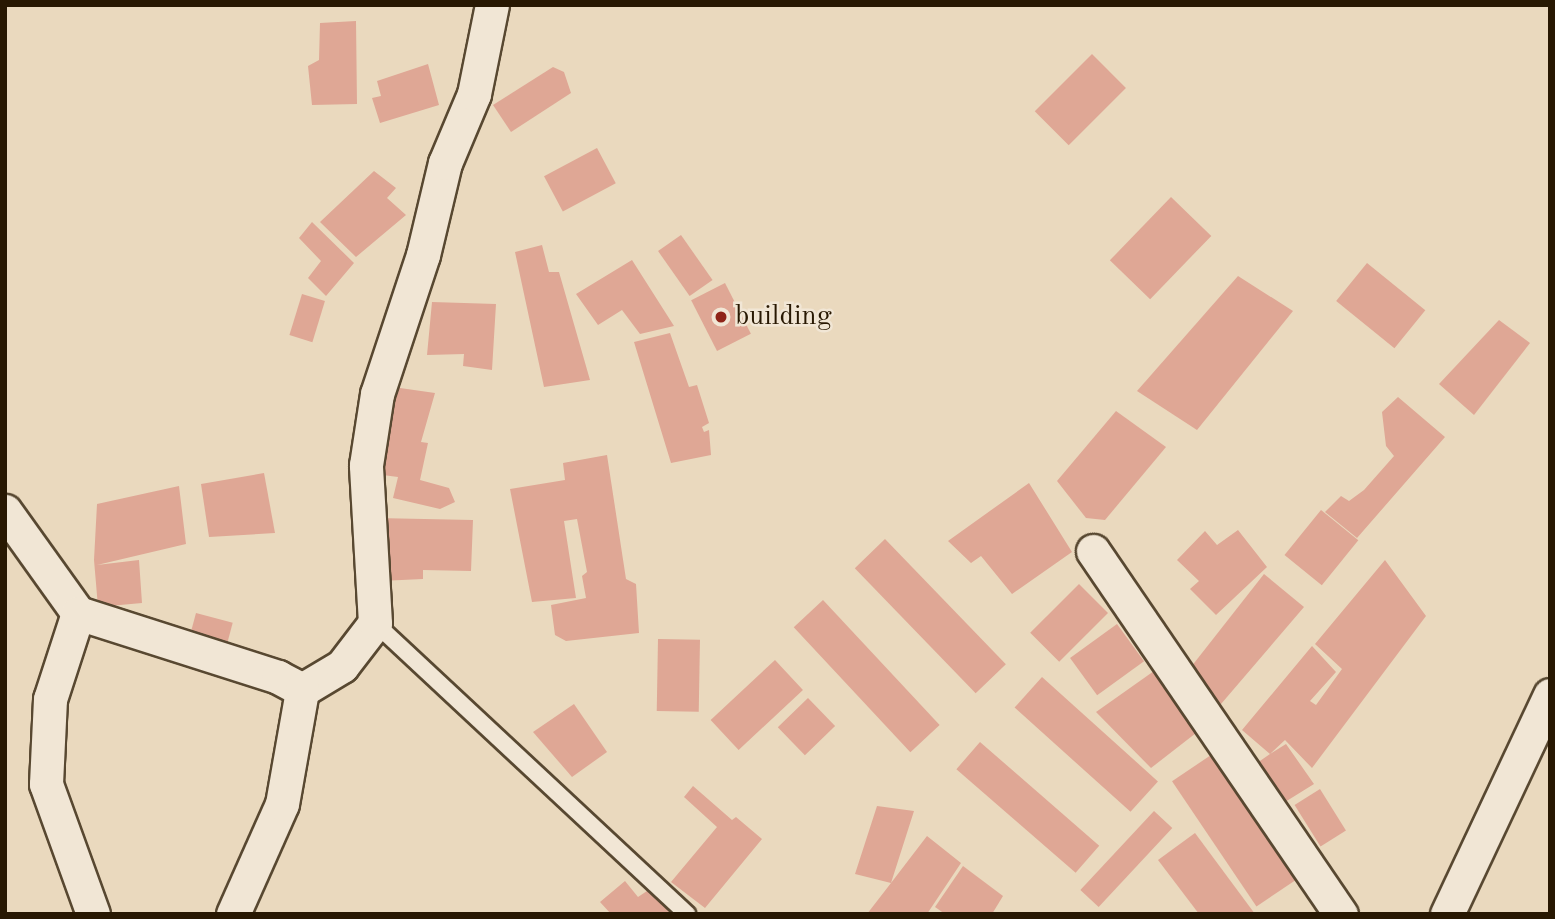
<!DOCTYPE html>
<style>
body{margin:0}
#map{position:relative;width:1555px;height:919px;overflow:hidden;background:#ead9be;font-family:"Old Standard TT",serif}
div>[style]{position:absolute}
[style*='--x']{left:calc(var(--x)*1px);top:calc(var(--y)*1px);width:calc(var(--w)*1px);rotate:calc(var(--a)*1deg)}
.building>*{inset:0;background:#dfa795;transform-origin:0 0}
.roads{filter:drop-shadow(2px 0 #584831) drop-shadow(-2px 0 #584831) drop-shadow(0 2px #584831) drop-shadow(0 -2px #584831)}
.service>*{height:16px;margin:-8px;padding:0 8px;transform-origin:8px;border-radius:8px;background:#f1e6d5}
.minor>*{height:33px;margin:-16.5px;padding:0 16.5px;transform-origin:16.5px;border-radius:16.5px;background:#f1e6d5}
.dots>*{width:19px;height:19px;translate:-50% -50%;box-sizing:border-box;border:4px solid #f1e6d5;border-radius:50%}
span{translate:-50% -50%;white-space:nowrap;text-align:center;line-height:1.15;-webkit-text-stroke:5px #f1e6d5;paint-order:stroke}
.poi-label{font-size:28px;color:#281802}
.left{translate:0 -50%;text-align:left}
.frame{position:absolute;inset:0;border:7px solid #281802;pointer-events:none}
</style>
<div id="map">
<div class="building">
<i style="clip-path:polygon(356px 21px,357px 104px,312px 105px,308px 66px,319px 60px,320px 23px)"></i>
<i style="left:1092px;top:54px;width:48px;height:81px;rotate:45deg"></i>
<i style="clip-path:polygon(428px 64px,439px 105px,380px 123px,372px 98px,381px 96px,377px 81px)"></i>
<i style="clip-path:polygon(553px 67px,564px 72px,571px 93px,511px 132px,493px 105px)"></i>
<i style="left:597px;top:148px;width:40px;height:60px;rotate:62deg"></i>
<i style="clip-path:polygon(374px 171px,396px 188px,387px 198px,406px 215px,356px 257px,320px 222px)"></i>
<i style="left:1171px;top:197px;width:56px;height:88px;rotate:44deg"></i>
<i style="clip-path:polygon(312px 222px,354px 263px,326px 296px,308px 278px,321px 261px,299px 238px)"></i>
<i style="left:681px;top:235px;width:55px;height:28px;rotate:55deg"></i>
<i style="clip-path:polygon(542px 245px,549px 272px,559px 272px,590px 380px,544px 387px,515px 252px)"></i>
<i style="clip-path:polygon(632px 260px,674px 326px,640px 334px,622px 310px,598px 325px,576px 294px)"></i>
<i style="left:1367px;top:263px;width:75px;height:49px;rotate:39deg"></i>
<i style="clip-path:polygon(1238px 276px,1293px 311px,1197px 430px,1137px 391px)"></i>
<i style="left:725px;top:283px;width:57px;height:38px;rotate:63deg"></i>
<i style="left:302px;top:294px;width:24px;height:43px;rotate:17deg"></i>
<i style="clip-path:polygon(432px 302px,496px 304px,492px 370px,463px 366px,464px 354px,427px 355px)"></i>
<i style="clip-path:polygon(1499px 320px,1530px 343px,1474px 415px,1439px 384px)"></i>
<i style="clip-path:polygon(670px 333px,689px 387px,697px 385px,709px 423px,702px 427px,704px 432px,709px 430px,711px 455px,671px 463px,634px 342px)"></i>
<i style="clip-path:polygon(393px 387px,435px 393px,421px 442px,428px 443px,420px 480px,449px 488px,455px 502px,440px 509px,393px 498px,398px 477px,375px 474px)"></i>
<i style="clip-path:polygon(1398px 397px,1445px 437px,1357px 538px,1325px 512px,1341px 496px,1349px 501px,1364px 490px,1394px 456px,1386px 446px,1382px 412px)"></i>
<i style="clip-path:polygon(1116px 411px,1166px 447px,1105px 520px,1086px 518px,1057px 481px)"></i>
<i style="clip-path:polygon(607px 455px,626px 579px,636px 584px,639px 633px,566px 641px,555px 635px,551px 605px,586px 598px,582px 576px,587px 572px,577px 519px,564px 521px,576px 598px,532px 602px,510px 489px,565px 480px,563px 463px)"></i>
<i style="clip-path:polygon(264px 473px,275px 533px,209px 537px,201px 484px)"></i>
<i style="clip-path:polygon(1029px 483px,1072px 552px,1012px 594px,981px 556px,971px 563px,948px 541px)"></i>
<i style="clip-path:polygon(179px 486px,186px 544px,97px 565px,139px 560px,142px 603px,98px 607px,94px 560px,97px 504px)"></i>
<i style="left:1321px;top:510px;width:48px;height:58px;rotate:39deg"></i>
<i style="clip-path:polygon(376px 518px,473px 520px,471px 571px,423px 570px,423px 579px,380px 581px)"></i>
<i style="clip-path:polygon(1238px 530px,1267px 567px,1216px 615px,1190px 589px,1199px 581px,1177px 560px,1205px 531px,1217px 545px)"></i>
<i style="left:885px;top:539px;width:174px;height:42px;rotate:46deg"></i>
<i style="clip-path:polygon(1385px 560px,1426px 616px,1312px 768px,1285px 740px,1270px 754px,1286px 744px,1314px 784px,1285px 802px,1257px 763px,1270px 754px,1242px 730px,1312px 646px,1336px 672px,1310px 701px,1316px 705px,1342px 669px,1315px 644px)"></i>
<i style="clip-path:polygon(1264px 574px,1304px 607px,1221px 704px,1191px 667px)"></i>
<i style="left:1079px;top:584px;width:41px;height:69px;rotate:45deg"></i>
<i style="left:823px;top:600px;width:171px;height:40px;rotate:47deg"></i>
<i style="left:196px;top:613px;width:38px;height:26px;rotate:15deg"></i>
<i style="left:1117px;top:624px;width:46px;height:58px;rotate:54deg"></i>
<i style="left:658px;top:639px;width:42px;height:72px;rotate:1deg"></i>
<i style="left:775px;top:660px;width:41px;height:88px;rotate:47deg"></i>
<i style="clip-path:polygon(1154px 671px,1196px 733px,1151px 768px,1096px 712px)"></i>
<i style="left:1042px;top:677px;width:156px;height:41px;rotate:42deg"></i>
<i style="left:808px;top:698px;width:39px;height:42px;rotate:46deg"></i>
<i style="clip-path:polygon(574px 704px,607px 752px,572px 777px,533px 732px)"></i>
<i style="left:980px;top:742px;width:158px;height:36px;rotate:41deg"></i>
<i style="left:1211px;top:755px;width:151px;height:47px;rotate:56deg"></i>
<i style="clip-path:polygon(693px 786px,732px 820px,736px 817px,762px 839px,705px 908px,671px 882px,717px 827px,684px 797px)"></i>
<i style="left:1320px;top:789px;width:49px;height:30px;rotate:58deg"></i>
<i style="clip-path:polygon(877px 806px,914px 811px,891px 883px,927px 836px,961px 863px,927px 914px,867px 914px,891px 883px,855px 874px)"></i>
<i style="left:1154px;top:811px;width:25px;height:108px;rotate:43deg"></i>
<i style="clip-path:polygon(1195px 833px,1255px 914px,1199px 914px,1158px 860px)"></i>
<i style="clip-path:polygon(963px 866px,1003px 896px,992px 914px,945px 914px,935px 907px)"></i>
<i style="clip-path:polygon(625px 881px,638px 897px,650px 889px,673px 914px,611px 914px,600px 902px)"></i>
</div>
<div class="roads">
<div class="service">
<i style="--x:375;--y:623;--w:427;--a:43"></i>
</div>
<div class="minor">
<i style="--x:5;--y:511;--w:125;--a:54.4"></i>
<i style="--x:78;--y:613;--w:210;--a:17.7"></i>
<i style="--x:278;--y:677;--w:27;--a:28"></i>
<i style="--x:302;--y:690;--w:47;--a:-31"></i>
<i style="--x:342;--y:666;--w:54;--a:-52.5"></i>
<i style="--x:375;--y:623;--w:158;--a:-93.3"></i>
<i style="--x:366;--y:465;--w:72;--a:-81.2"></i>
<i style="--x:377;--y:394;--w:146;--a:-71.7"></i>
<i style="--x:423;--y:255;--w:95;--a:-76.6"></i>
<i style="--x:445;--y:163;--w:75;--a:-67.2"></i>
<i style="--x:474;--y:94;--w:91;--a:-78.6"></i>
<i style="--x:1093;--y:551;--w:440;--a:55.7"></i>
<i style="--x:78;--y:613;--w:90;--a:108"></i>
<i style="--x:50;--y:699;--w:85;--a:92.7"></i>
<i style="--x:46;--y:784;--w:138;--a:70.1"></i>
<i style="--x:233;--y:914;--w:120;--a:-66"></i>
<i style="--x:282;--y:804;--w:116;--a:-80"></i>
<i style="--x:1447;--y:914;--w:242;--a:-64.8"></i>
</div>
</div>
<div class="dots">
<i style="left:721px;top:317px;background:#8f2418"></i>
</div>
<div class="poi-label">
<span class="left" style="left:735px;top:317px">building</span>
</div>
<div class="frame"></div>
</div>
